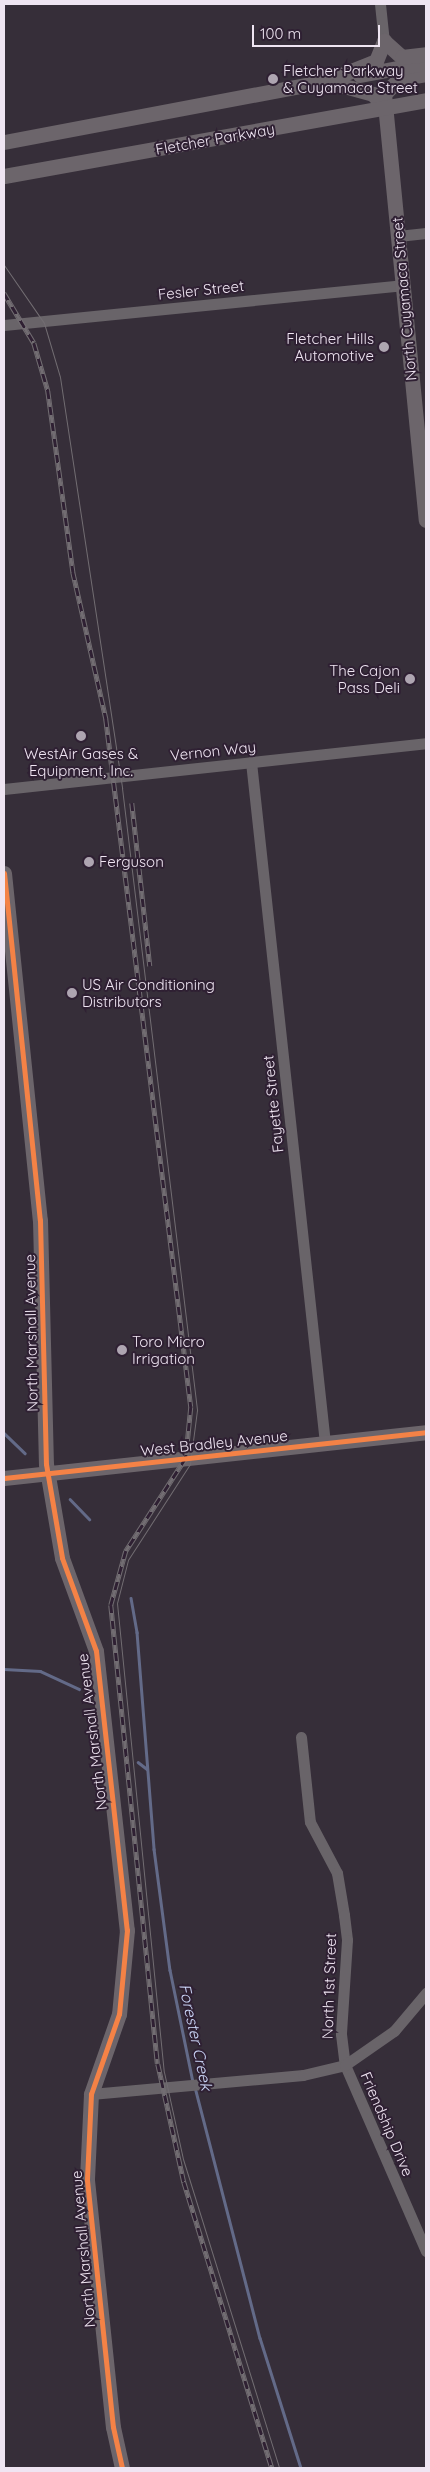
<!DOCTYPE html>
<style>
body{margin:0}
#map{position:relative;width:430px;height:2472px;overflow:hidden;background:#362e39;font-family:Quicksand,sans-serif}
div>[style]{position:absolute}
[style*='--x']{left:calc(var(--x)*1px);top:calc(var(--y)*1px);width:calc(var(--w)*1px);rotate:calc(var(--a)*1deg)}
.stream>*{height:2.5px;margin:-1.25px;padding:0 1.25px;transform-origin:1.25px;border-radius:1.25px;background:#636a88}
.minor>*{height:11px;margin:-5.5px;padding:0 5.5px;transform-origin:5.5px;border-radius:5.5px;background:#696469}
.major>*{height:15px;margin:-7.5px;padding:0 7.5px;transform-origin:7.5px;border-radius:7.5px;background:#6c656b}
.tram>*{height:1px;margin:-0.5px;padding:0 0.5px;transform-origin:0.5px;border-radius:0.5px;background:#726d72}
.rail>*{height:4.5px;margin-top:-2.25px;transform-origin:0;background:repeating-linear-gradient(90deg,#2f2033 0 8px,#726d72 0 16px);box-sizing:border-box;border-block:1px solid #726d72}
.cycleway>*{height:5px;margin:-2.5px;padding:0 2.5px;transform-origin:2.5px;border-radius:2.5px;background:#f48246}
.dots>*{width:14px;height:14px;translate:-50% -50%;box-sizing:border-box;border:2px solid #2f2033;border-radius:50%}
span{translate:-50% -50%;white-space:nowrap;text-align:center;line-height:1.15;-webkit-text-stroke:4px #2f2033;paint-order:stroke}
.poi-label{font-size:15px;color:#efe5f2}
.left{translate:0 -50%;text-align:left}
.right{translate:-100% -50%;text-align:right}
.street-label{font-size:15px;color:#efe5f2}
.water-label{font-size:16px;color:#ccd7f9;font-style:italic}
.frame{position:absolute;inset:0;border:5px solid #efe5f2;pointer-events:none}
.scale{position:absolute;left:252px;top:25px;width:128px;height:22px;box-sizing:border-box;border:2px solid #efe5f2;border-top:0;padding-left:6px;font-size:15px;line-height:18px;white-space:nowrap;color:#efe5f2;-webkit-text-stroke:4px #2f2033;paint-order:stroke}
</style>
<div id="map">
<div class="stream">
<i style="--x:4;--y:1433;--w:29;--a:44"></i>
<i style="--x:70;--y:1499;--w:28;--a:46"></i>
<i style="--x:131;--y:1598;--w:35;--a:80"></i>
<i style="--x:137;--y:1632;--w:218;--a:85.5"></i>
<i style="--x:154;--y:1849;--w:122;--a:82.5"></i>
<i style="--x:170;--y:1970;--w:114;--a:78.4"></i>
<i style="--x:4;--y:1669;--w:36;--a:3"></i>
<i style="--x:40;--y:1671;--w:43;--a:24.8"></i>
<i style="--x:138;--y:1762;--w:11;--a:38"></i>
<i style="--x:195;--y:2087;--w:259;--a:75.5"></i>
<i style="--x:260;--y:2338;--w:136;--a:72.5"></i>
</div>
<div class="minor">
<i style="--x:380;--y:4;--w:37;--a:84"></i>
<i style="--x:398;--y:236;--w:28;--a:-6"></i>
<i style="--x:4;--y:325;--w:400;--a:-5.7"></i>
<i style="--x:251;--y:762;--w:685;--a:83.8"></i>
<i style="--x:4;--y:789;--w:424;--a:-6.2"></i>
<i style="--x:301;--y:1737;--w:85;--a:84"></i>
<i style="--x:310;--y:1822;--w:58;--a:62.1"></i>
<i style="--x:337;--y:1873;--w:43;--a:80.5"></i>
<i style="--x:344;--y:1915;--w:25;--a:83"></i>
<i style="--x:347;--y:1940;--w:94;--a:93.7"></i>
<i style="--x:341;--y:2034;--w:31;--a:83"></i>
<i style="--x:345;--y:2065;--w:203;--a:66.5"></i>
<i style="--x:91;--y:2094;--w:213;--a:-5.1"></i>
<i style="--x:303;--y:2075;--w:43;--a:-13.4"></i>
<i style="--x:345;--y:2065;--w:60;--a:-34.8"></i>
<i style="--x:394;--y:2031;--w:50;--a:-49.9"></i>
</div>
<div class="major">
<i style="--x:426;--y:74;--w:27;--a:170"></i>
<i style="--x:399;--y:79;--w:21;--a:135"></i>
<i style="--x:384;--y:94;--w:428;--a:84.4"></i>
<i style="--x:360;--y:75;--w:59;--a:-10.7"></i>
<i style="--x:326;--y:81;--w:54;--a:-21.8"></i>
<i style="--x:376;--y:61;--w:22;--a:-68"></i>
<i style="--x:384;--y:41;--w:24;--a:42"></i>
<i style="--x:402;--y:57;--w:24;--a:-7"></i>
<i style="--x:326;--y:81;--w:49;--a:15.5"></i>
<i style="--x:373;--y:94;--w:18;--a:49"></i>
<i style="--x:4;--y:142;--w:329;--a:-10.7"></i>
<i style="--x:4;--y:176;--w:429;--a:-10.2"></i>
<i style="--x:4;--y:873;--w:349;--a:84.1"></i>
<i style="--x:40;--y:1220;--w:244;--a:88.6"></i>
<i style="--x:46;--y:1464;--w:95;--a:80.3"></i>
<i style="--x:62;--y:1558;--w:99;--a:69.9"></i>
<i style="--x:96;--y:1651;--w:281;--a:83.7"></i>
<i style="--x:127;--y:1930;--w:84;--a:95.4"></i>
<i style="--x:119;--y:2014;--w:85;--a:109.3"></i>
<i style="--x:91;--y:2094;--w:86;--a:92.7"></i>
<i style="--x:87;--y:2180;--w:248;--a:84"></i>
<i style="--x:113;--y:2427;--w:42;--a:77.6"></i>
<i style="--x:4;--y:1478;--w:424;--a:-6.2"></i>
</div>
<div class="tram">
<i style="--x:4;--y:265;--w:70;--a:55.4"></i>
<i style="--x:44;--y:323;--w:56;--a:73.5"></i>
<i style="--x:60;--y:377;--w:416;--a:81.4"></i>
<i style="--x:122;--y:788;--w:627;--a:83.12"></i>
<i style="--x:197;--y:1410;--w:54;--a:97.4"></i>
<i style="--x:190;--y:1464;--w:114;--a:122.9"></i>
<i style="--x:128;--y:1560;--w:44;--a:104.3"></i>
<i style="--x:117;--y:1603;--w:471;--a:84.3"></i>
<i style="--x:164;--y:2072;--w:89;--a:77.7"></i>
<i style="--x:183;--y:2159;--w:324;--a:72.7"></i>
</div>
<div class="rail">
<i style="--x:4;--y:293;--w:58;--a:59"></i>
<i style="--x:34;--y:343;--w:50;--a:73.7"></i>
<i style="--x:48;--y:391;--w:183;--a:82.1"></i>
<i style="--x:73;--y:572;--w:151;--a:77.3"></i>
<i style="--x:106;--y:719;--w:693;--a:82.96"></i>
<i style="--x:191;--y:1407;--w:51;--a:95.6"></i>
<i style="--x:186;--y:1458;--w:111;--a:122.8"></i>
<i style="--x:126;--y:1551;--w:56;--a:105.5"></i>
<i style="--x:111;--y:1605;--w:461;--a:84.2"></i>
<i style="--x:158;--y:2064;--w:121;--a:77.6"></i>
<i style="--x:184;--y:2182;--w:299;--a:72.9"></i>
<i style="--x:132;--y:803;--w:164;--a:83.7"></i>
</div>
<div class="cycleway">
<i style="--x:4;--y:873;--w:349;--a:84.1"></i>
<i style="--x:40;--y:1220;--w:244;--a:88.6"></i>
<i style="--x:46;--y:1464;--w:95;--a:80.3"></i>
<i style="--x:62;--y:1558;--w:99;--a:69.9"></i>
<i style="--x:96;--y:1651;--w:281;--a:83.7"></i>
<i style="--x:127;--y:1930;--w:84;--a:95.4"></i>
<i style="--x:119;--y:2014;--w:85;--a:109.3"></i>
<i style="--x:91;--y:2094;--w:86;--a:92.7"></i>
<i style="--x:87;--y:2180;--w:248;--a:84"></i>
<i style="--x:113;--y:2427;--w:42;--a:77.6"></i>
<i style="--x:4;--y:1478;--w:424;--a:-6.2"></i>
</div>
<div class="dots">
<i style="left:273px;top:79px;background:#aea5b1"></i>
<i style="left:384px;top:347px;background:#aea5b1"></i>
<i style="left:410px;top:679px;background:#aea5b1"></i>
<i style="left:81px;top:736px;background:#aea5b1"></i>
<i style="left:89px;top:862px;background:#aea5b1"></i>
<i style="left:72px;top:993px;background:#aea5b1"></i>
<i style="left:122px;top:1350px;background:#aea5b1"></i>
</div>
<div class="poi-label">
<span class="left" style="left:283px;top:79px">Fletcher Parkway<br>&amp; Cuyamaca Street</span>
<span class="right" style="left:374px;top:347px">Fletcher Hills<br>Automotive</span>
<span class="right" style="left:400px;top:679px">The Cajon<br>Pass Deli</span>
<span style="left:81px;top:762px">WestAir Gases &amp;<br>Equipment, Inc.</span>
<span class="left" style="left:99px;top:862px">Ferguson</span>
<span class="left" style="left:82px;top:993px">US Air Conditioning<br>Distributors</span>
<span class="left" style="left:132px;top:1350px">Toro Micro<br>Irrigation</span>
</div>
<div class="street-label">
<span style="left:215px;top:139px;rotate:-10deg">Fletcher Parkway</span>
<span style="left:201px;top:290px;rotate:-6deg">Fesler Street</span>
<span style="left:404px;top:299px;rotate:-95deg">North Cuyamaca Street</span>
<span style="left:213px;top:751px;rotate:-6deg">Vernon Way</span>
<span style="left:273px;top:1104px;rotate:-96deg">Fayette Street</span>
<span style="left:31px;top:1333px;rotate:-91deg">North Marshall Avenue</span>
<span style="left:214px;top:1443px;rotate:-6deg">West Bradley Avenue</span>
<span style="left:92px;top:1732px;rotate:-97deg">North Marshall Avenue</span>
<span style="left:329px;top:1986px;rotate:-88deg">North 1st Street</span>
<span style="left:387px;top:2124px;rotate:67deg">Friendship Drive</span>
<span style="left:83px;top:2249px;rotate:-95deg">North Marshall Avenue</span>
</div>
<div class="water-label">
<span style="left:196px;top:2037px;rotate:78deg">Forester Creek</span>
</div>
<div class="frame"></div>
<div class="scale">100 m</div>
</div>
